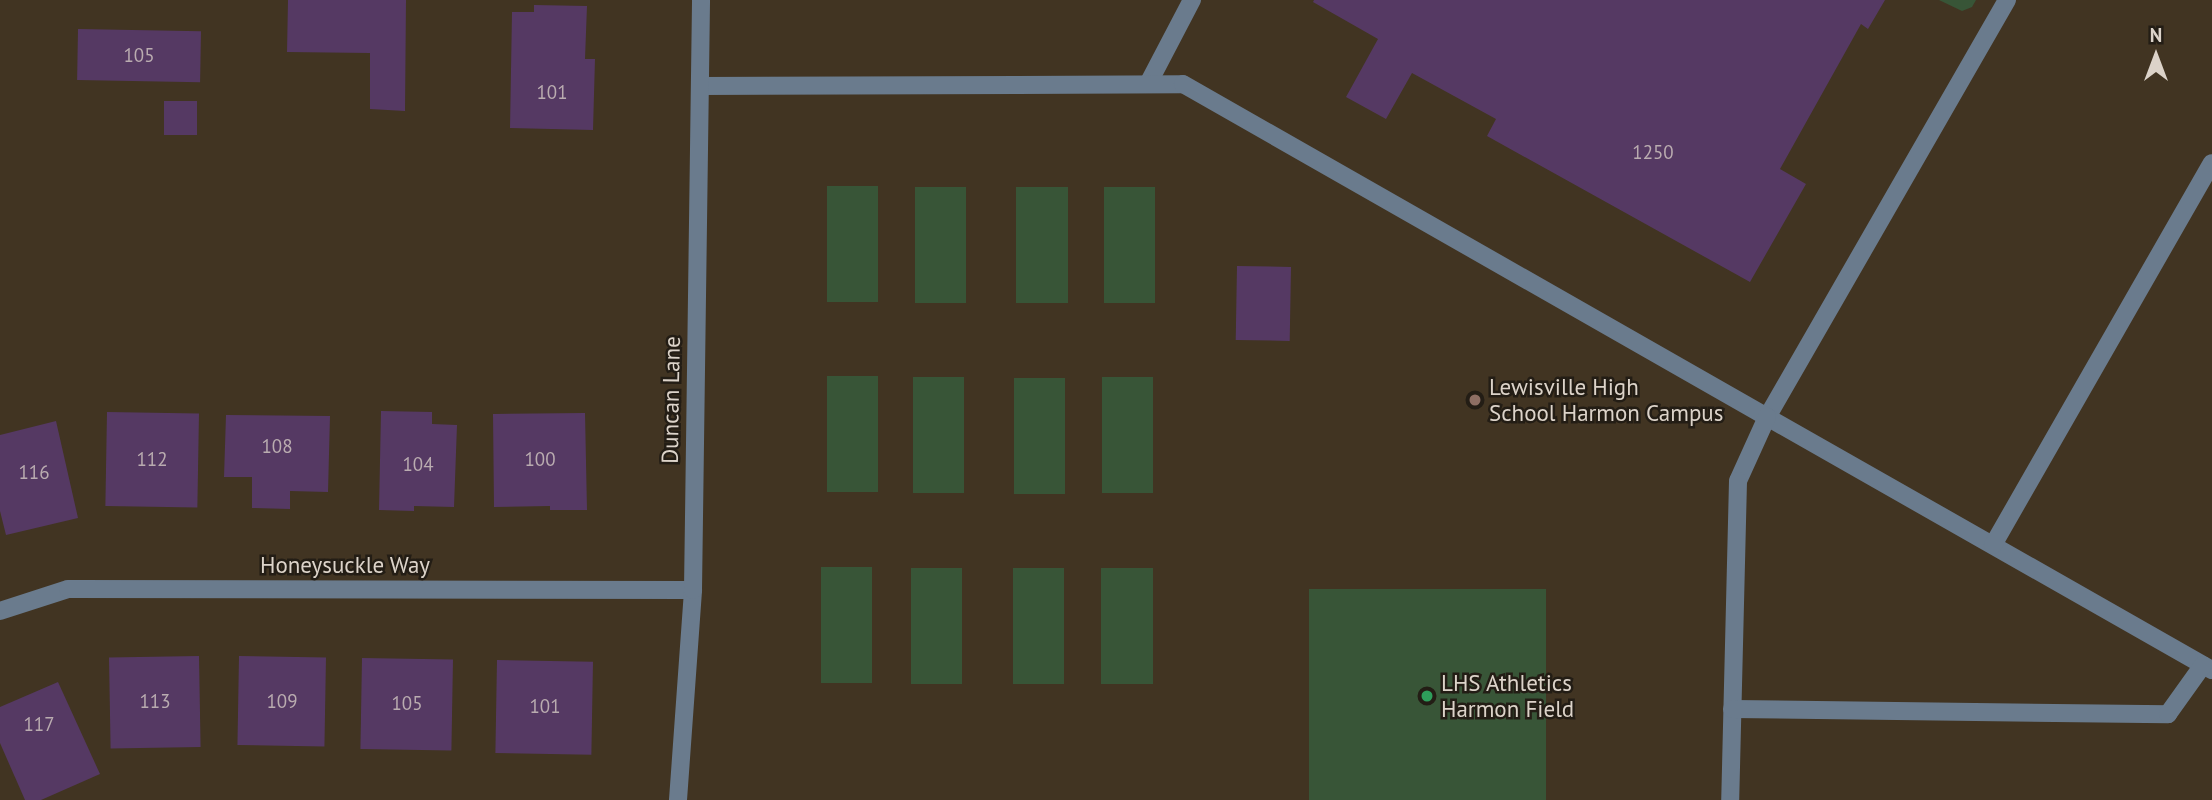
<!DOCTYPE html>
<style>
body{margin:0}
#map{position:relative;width:2212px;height:800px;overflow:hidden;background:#413422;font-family:"PT Sans",sans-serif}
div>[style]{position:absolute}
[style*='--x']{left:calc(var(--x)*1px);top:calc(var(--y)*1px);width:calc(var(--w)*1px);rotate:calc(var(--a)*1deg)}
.green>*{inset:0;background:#385537;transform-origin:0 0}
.building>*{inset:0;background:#553963;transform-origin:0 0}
.minor>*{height:18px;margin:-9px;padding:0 9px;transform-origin:9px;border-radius:9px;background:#6a7b8d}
.dots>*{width:19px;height:19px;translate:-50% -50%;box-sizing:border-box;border:4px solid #231d15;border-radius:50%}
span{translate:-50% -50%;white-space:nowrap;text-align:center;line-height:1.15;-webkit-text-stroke:5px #231d15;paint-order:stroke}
.number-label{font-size:19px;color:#baacb0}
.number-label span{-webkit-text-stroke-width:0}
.poi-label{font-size:23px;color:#dcd3c9}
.left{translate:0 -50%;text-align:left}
.street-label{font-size:23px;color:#dcd3c9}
.north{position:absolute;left:2121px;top:21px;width:70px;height:70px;-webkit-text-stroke:5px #231d15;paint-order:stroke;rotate:0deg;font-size:19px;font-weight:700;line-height:28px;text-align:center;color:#dcd3c9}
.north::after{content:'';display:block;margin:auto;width:24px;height:32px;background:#dcd3c9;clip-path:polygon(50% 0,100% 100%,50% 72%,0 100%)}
</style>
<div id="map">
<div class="green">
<i style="clip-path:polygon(1939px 0,1976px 0,1972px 7px,1962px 11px)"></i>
<i style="left:827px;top:186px;width:51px;height:116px"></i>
<i style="left:915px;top:187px;width:51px;height:116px"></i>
<i style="left:1068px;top:187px;width:116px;height:52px;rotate:90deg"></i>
<i style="left:1104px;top:187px;width:51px;height:116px"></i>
<i style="left:827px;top:376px;width:51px;height:116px"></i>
<i style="left:964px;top:377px;width:116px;height:51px;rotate:90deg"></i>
<i style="left:1153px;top:377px;width:116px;height:51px;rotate:90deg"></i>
<i style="left:1065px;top:378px;width:116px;height:51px;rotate:90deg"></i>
<i style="left:872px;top:567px;width:116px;height:51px;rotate:90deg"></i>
<i style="left:911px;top:568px;width:51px;height:116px"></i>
<i style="left:1013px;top:568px;width:51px;height:116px"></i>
<i style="left:1101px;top:568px;width:52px;height:116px"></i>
<i style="left:1309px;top:589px;width:237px;height:211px"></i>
</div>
<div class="building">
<i style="clip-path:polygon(288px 0,406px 0,405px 111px,370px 109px,370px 53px,287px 52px)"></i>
<i style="clip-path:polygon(1314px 0,1885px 0,1868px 29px,1861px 24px,1780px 169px,1806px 184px,1750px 282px,1487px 136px,1496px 119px,1412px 73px,1386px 119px,1346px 97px,1378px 39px,1313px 2px)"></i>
<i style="clip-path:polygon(534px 5px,587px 6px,585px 59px,595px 59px,593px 130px,510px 128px,512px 12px,534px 12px)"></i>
<i style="left:78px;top:29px;width:123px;height:51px;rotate:1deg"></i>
<i style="left:164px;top:101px;width:33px;height:34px"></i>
<i style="left:1237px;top:266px;width:54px;height:74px;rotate:1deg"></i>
<i style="clip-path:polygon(381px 411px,432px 412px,432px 424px,457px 425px,454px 507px,414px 506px,414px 511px,379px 510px)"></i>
<i style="left:107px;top:412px;width:92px;height:94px;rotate:1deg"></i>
<i style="clip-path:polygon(585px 413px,587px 510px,550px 510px,550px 506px,494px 507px,493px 414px)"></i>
<i style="clip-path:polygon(226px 415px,330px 416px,328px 492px,290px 491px,290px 509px,252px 508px,252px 477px,224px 477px)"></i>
<i style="clip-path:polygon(56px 421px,78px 518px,6px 535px,0 511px,0 435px)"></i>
<i style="left:199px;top:656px;width:91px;height:90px;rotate:89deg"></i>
<i style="left:239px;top:656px;width:87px;height:89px;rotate:1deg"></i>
<i style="left:362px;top:658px;width:91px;height:91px;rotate:1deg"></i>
<i style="left:497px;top:660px;width:96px;height:93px;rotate:1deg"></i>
<i style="clip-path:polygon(58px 682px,100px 774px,41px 800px,25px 800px,0 743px,0 707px)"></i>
</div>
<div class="minor">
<i style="--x:2007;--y:0;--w:481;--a:119.9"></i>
<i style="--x:1767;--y:417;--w:512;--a:29.62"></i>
<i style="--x:1148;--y:84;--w:95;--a:-62.4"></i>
<i style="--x:700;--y:86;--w:483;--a:-0.2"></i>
<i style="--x:1183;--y:84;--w:672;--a:29.69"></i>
<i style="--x:1767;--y:417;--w:70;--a:114.4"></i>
<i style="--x:1738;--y:481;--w:319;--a:91.4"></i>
<i style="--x:1993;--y:545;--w:440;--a:-60.2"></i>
<i style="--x:0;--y:611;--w:71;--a:-17.9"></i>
<i style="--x:68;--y:589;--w:625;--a:0.09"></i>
<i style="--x:1732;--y:709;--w:436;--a:0.7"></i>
<i style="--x:2168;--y:714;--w:60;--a:-54.5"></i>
<i style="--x:678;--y:800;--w:211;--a:-85.9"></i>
<i style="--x:693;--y:590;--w:590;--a:-89.22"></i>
</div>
<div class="dots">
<i style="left:1475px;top:400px;background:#8d6e63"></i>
<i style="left:1427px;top:696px;background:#2e9e5b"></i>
</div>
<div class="number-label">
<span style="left:139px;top:56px">105</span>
<span style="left:552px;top:93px">101</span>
<span style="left:1653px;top:153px">1250</span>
<span style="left:277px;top:447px">108</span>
<span style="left:152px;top:460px">112</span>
<span style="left:540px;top:460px">100</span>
<span style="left:418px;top:465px">104</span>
<span style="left:34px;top:473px">116</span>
<span style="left:155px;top:702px">113</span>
<span style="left:282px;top:702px">109</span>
<span style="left:407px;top:704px">105</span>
<span style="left:545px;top:707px">101</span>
<span style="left:39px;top:725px">117</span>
</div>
<div class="poi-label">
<span class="left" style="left:1489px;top:400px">Lewisville High<br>School Harmon Campus</span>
<span class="left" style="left:1441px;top:696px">LHS Athletics<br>Harmon Field</span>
</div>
<div class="street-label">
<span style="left:671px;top:400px;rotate:-89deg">Duncan Lane</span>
<span style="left:345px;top:565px">Honeysuckle Way</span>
</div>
<div class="north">N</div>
</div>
